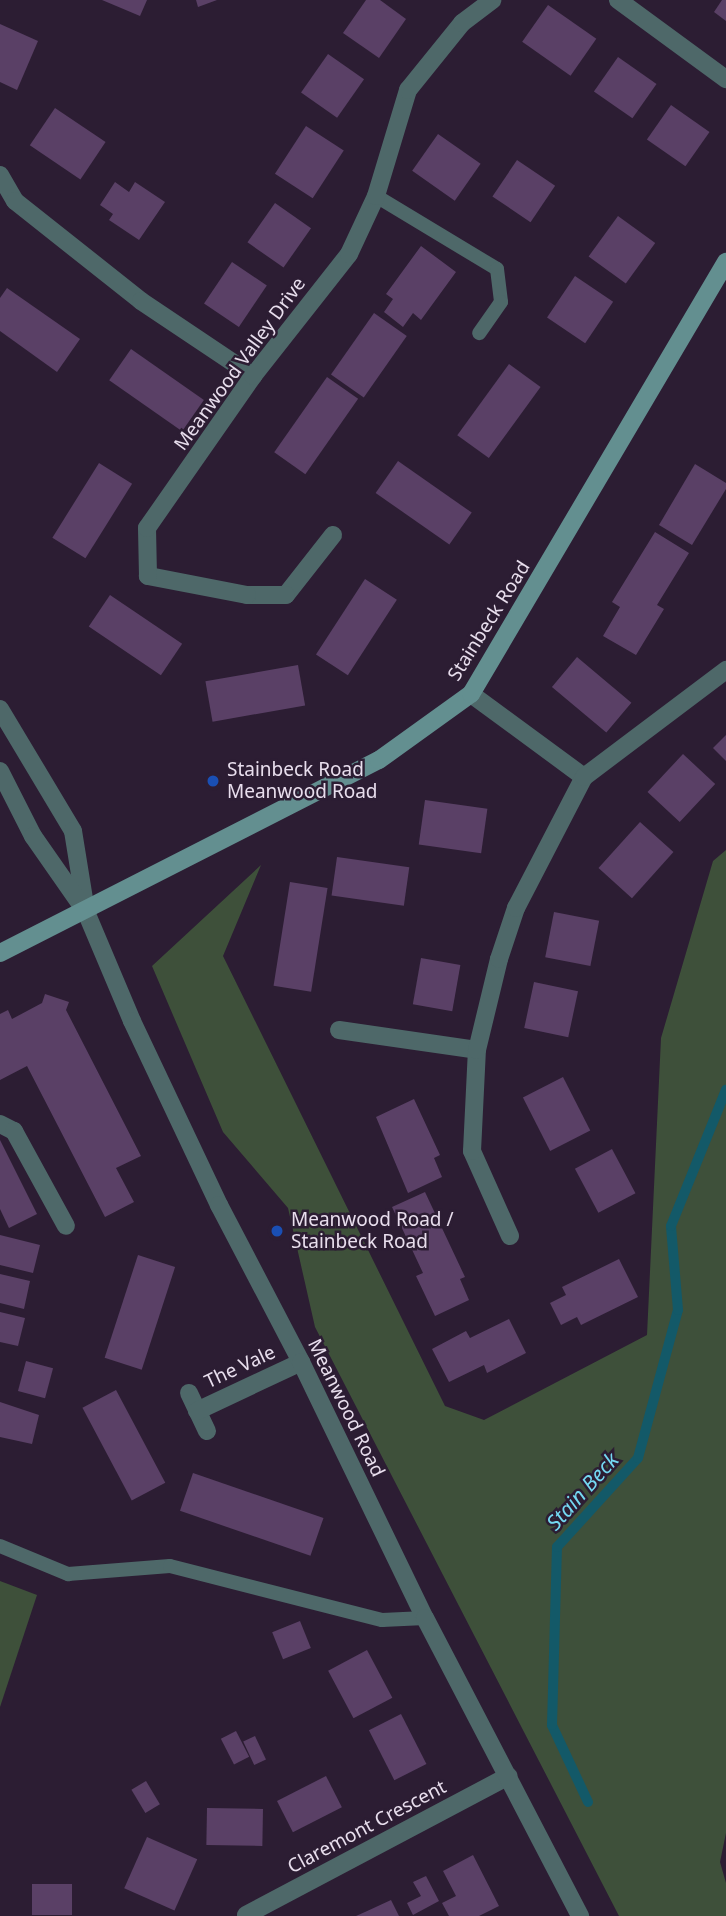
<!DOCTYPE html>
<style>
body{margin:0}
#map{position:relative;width:726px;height:1916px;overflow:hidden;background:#2c1d33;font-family:"Noto Sans",sans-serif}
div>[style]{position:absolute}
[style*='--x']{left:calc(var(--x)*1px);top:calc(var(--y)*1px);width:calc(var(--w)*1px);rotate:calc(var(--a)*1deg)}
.green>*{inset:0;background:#3e503a}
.stream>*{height:10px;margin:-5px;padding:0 5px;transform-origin:5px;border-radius:5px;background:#135968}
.building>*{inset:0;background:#5a4066;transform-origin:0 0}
.service>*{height:14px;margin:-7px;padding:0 7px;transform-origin:7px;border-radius:7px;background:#4e6869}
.minor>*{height:18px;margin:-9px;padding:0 9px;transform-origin:9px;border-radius:9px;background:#4e6869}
.tertiary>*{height:18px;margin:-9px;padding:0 9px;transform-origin:9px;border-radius:9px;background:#4e6869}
.secondary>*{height:18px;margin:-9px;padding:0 9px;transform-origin:9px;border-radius:9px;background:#638f90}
.dots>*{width:19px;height:19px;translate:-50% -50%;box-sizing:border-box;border:4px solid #2c1d33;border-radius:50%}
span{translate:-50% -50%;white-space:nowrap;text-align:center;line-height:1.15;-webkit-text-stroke:5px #2c1d33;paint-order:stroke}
.street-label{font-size:19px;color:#e8deed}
.poi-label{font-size:19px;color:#e8deed}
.left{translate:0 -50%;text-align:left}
.water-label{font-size:21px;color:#74d8f1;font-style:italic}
</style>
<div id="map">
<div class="green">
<i style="clip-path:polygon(726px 850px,726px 1833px,720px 1862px,726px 1883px,726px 1916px,619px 1916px,315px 1327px,288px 1208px,223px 1132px,152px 966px,261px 865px,223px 956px,445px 1406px,484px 1420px,647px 1335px,661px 1038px,713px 861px)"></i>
<i style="clip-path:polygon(0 1581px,37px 1595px,0 1707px)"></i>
</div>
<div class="stream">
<i style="--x:588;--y:1802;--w:85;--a:-115.1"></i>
<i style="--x:552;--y:1725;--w:178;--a:-88.4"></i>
<i style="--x:557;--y:1547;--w:120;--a:-47.7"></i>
<i style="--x:638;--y:1458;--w:153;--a:-74.9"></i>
<i style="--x:678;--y:1310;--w:84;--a:-94.8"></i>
<i style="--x:671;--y:1226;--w:147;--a:-68"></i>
</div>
<div class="building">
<i style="clip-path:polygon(102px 0,147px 0,140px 16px)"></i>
<i style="clip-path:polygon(196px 0,217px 0,198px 7px)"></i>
<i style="clip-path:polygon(366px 0,380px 0,406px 19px,379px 58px,343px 33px)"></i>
<i style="clip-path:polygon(722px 0,726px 0,726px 21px,714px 12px)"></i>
<i style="left:548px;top:5px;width:59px;height:45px;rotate:35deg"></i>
<i style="clip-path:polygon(0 24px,38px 41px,17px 90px,0 82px)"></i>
<i style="left:328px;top:54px;width:44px;height:47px;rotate:35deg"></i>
<i style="left:618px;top:57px;width:47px;height:42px;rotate:35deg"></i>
<i style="left:671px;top:105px;width:47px;height:42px;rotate:35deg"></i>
<i style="left:55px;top:108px;width:61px;height:45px;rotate:34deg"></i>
<i style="left:306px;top:126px;width:45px;height:57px;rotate:33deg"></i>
<i style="left:438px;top:134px;width:52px;height:45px;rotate:35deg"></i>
<i style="left:517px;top:160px;width:46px;height:44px;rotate:34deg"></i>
<i style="clip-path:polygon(115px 182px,129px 192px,135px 182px,165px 202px,139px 240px,109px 220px,113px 214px,100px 205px)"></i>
<i style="left:275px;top:203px;width:44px;height:48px;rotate:35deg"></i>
<i style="left:618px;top:216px;width:46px;height:50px;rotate:36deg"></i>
<i style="clip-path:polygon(421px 246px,456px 272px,421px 320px,413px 313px,403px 327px,384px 312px,393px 299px,386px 294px)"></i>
<i style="left:232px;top:262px;width:42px;height:50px;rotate:34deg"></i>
<i style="left:575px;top:276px;width:46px;height:50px;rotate:34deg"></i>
<i style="clip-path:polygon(7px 288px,80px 339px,57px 372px,0 331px,0 298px)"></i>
<i style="left:374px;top:313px;width:40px;height:75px;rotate:35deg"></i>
<i style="left:131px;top:349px;width:89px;height:38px;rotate:35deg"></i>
<i style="left:509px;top:364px;width:39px;height:88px;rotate:36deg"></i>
<i style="left:327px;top:377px;width:38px;height:92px;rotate:35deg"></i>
<i style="left:398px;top:461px;width:90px;height:39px;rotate:35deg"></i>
<i style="left:99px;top:463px;width:39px;height:88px;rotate:32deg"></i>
<i style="clip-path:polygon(695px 464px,726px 483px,726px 489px,692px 545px,659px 525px)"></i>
<i style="clip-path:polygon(655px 532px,689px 553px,657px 605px,664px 609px,636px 655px,603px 636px,620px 607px,612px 602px)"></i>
<i style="left:365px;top:579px;width:38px;height:90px;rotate:33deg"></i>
<i style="left:110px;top:595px;width:87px;height:38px;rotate:34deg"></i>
<i style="left:577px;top:657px;width:71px;height:39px;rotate:40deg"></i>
<i style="left:298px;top:665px;width:41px;height:94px;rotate:80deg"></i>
<i style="clip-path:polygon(726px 735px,726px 761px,713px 748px)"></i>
<i style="left:683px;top:754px;width:44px;height:52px;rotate:43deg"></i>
<i style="left:425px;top:800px;width:63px;height:45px;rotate:8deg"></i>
<i style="left:640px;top:822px;width:45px;height:62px;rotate:42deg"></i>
<i style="left:337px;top:857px;width:73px;height:39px;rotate:8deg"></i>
<i style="left:290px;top:882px;width:38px;height:105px;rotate:9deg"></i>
<i style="left:554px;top:912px;width:46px;height:46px;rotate:11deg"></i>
<i style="left:421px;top:958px;width:40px;height:47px;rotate:10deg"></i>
<i style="left:534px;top:982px;width:45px;height:47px;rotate:12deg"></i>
<i style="clip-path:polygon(45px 994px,69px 1002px,66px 1010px,141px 1156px,116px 1168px,134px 1202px,105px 1217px,27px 1066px,0 1080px,0 1014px,8px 1010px,12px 1019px,42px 1003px)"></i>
<i style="left:563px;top:1077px;width:60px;height:45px;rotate:63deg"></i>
<i style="clip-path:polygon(414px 1099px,440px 1155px,434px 1158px,442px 1177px,408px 1193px,376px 1117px)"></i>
<i style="clip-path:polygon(0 1140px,37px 1214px,9px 1228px,0 1209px)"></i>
<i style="left:612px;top:1149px;width:50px;height:42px;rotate:62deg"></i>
<i style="clip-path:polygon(425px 1192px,465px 1277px,460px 1279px,469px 1300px,435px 1316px,416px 1276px,423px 1273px,392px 1207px)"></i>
<i style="clip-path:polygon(0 1235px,40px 1245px,33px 1273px,0 1265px)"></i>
<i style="left:138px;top:1255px;width:39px;height:108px;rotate:18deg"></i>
<i style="clip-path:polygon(619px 1259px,638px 1297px,581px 1325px,577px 1317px,561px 1325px,550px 1303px,566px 1295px,562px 1287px)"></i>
<i style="clip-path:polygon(0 1274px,30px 1281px,24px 1309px,0 1303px)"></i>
<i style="clip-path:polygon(0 1312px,25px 1318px,18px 1346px,0 1342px)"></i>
<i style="clip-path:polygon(509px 1319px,526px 1353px,487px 1373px,484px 1365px,449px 1382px,432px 1349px,466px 1331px,470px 1338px)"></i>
<i style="left:26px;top:1361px;width:28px;height:31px;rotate:15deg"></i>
<i style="left:116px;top:1390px;width:105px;height:38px;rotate:62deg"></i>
<i style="clip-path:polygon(0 1402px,39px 1415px,32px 1444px,0 1437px)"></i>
<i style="left:193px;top:1473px;width:138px;height:40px;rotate:19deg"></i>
<i style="left:300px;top:1621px;width:29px;height:30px;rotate:68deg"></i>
<i style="left:367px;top:1650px;width:54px;height:44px;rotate:62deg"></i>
<i style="left:401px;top:1714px;width:56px;height:36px;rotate:63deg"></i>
<i style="left:236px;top:1731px;width:29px;height:17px;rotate:63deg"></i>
<i style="left:255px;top:1736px;width:26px;height:13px;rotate:65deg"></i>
<i style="left:326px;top:1776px;width:35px;height:55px;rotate:63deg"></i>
<i style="left:146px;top:1781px;width:27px;height:17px;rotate:59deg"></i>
<i style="left:207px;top:1808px;width:56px;height:37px;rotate:1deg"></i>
<i style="left:147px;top:1837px;width:55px;height:56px;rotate:24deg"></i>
<i style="clip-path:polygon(473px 1855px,499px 1906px,479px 1916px,449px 1916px,442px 1903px,456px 1896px,443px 1871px)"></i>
<i style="clip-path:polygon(426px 1876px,439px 1901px,413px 1915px,407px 1903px,421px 1896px,413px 1882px)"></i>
<i style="left:72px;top:1884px;width:31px;height:40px;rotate:90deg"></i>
<i style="clip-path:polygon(391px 1900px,399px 1916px,356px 1916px,365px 1912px)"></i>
</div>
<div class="service">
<i style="--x:376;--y:196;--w:141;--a:31.1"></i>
<i style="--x:497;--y:269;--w:33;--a:83"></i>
<i style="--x:501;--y:302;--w:38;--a:125"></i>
<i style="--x:0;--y:1546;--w:74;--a:22.4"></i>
<i style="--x:68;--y:1574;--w:102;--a:-4.5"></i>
<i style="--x:170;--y:1566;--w:219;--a:14.3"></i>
<i style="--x:382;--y:1620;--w:43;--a:-2.7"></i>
</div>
<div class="minor">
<i style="--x:618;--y:0;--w:134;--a:36.2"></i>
<i style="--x:0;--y:175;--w:30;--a:60"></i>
<i style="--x:15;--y:201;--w:161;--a:38.4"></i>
<i style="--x:141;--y:301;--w:135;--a:33.8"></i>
<i style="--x:333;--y:535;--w:76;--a:128.1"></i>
<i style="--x:286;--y:595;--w:39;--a:180"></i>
<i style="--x:247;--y:595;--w:101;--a:-169.1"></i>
<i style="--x:148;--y:576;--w:48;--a:-91.2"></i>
<i style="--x:147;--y:528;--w:185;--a:-55.1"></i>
<i style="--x:253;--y:376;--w:155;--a:-51.8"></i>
<i style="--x:349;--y:254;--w:64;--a:-65"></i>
<i style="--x:376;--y:196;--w:111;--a:-73.2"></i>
<i style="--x:408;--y:90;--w:86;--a:-51.1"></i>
<i style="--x:462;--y:23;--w:38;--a:-37"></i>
<i style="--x:471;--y:694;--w:140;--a:36.3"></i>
<i style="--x:339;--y:1030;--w:139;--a:8.2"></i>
<i style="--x:0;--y:1124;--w:16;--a:27"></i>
<i style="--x:14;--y:1131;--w:108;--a:61.3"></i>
<i style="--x:510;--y:1236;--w:93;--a:-114.1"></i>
<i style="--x:472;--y:1151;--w:101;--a:-87.2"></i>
<i style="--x:477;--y:1050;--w:94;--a:-76.4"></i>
<i style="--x:499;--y:959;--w:54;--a:-71.6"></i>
<i style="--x:516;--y:908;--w:148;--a:-62.6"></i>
<i style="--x:584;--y:777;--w:178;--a:-37"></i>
<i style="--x:189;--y:1393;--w:42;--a:64.7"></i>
<i style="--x:197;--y:1411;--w:115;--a:-25.2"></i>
<i style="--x:246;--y:1915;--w:297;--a:-27.9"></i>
</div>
<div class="tertiary">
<i style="--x:0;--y:709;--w:142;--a:59.1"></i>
<i style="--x:73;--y:831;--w:75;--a:80.8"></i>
<i style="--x:0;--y:771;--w:73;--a:63.1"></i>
<i style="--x:33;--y:836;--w:93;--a:55.1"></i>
<i style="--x:86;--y:912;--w:118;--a:67.1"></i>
<i style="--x:132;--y:1021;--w:204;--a:64.7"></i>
<i style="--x:219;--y:1205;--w:177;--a:62.4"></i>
<i style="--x:301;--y:1362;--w:284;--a:64.2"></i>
<i style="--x:425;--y:1618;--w:336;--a:62.5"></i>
</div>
<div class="secondary">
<i style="--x:0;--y:953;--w:425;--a:-27"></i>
<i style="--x:379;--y:760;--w:113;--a:-35.7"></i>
<i style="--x:471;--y:694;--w:502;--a:-59.45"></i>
</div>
<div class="dots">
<i style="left:213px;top:781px;background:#1a4fb4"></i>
<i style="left:277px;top:1231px;background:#1a4fb4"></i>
</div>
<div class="street-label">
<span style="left:240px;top:364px;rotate:-54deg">Meanwood Valley Drive</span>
<span style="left:489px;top:621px;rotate:-58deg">Stainbeck Road</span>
<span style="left:240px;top:1367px;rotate:-25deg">The Vale</span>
<span style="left:346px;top:1408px;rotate:64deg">Meanwood Road</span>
<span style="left:367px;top:1827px;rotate:-28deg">Claremont Crescent</span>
</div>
<div class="poi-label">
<span class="left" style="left:227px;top:781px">Stainbeck Road<br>Meanwood Road</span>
<span class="left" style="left:291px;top:1231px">Meanwood Road /<br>Stainbeck Road</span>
</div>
<div class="water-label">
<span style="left:582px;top:1491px;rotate:-48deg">Stain Beck</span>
</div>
</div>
